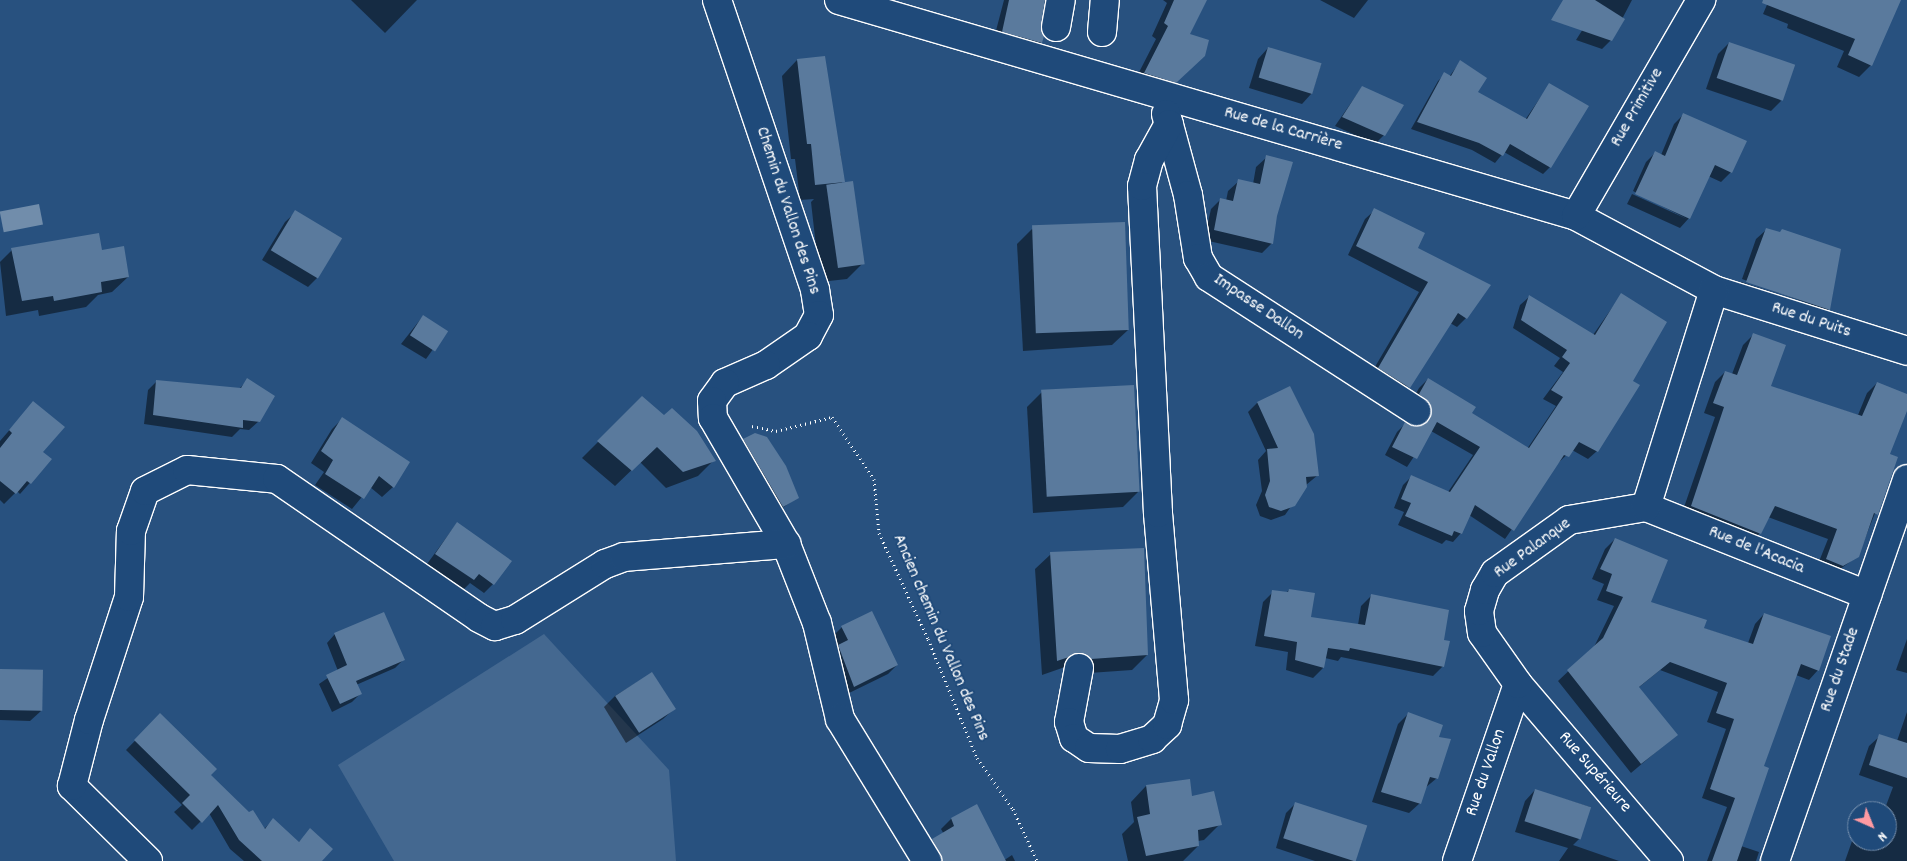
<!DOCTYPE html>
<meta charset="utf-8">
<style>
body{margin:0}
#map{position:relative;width:1907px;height:861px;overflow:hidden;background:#28517f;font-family:Dekko,sans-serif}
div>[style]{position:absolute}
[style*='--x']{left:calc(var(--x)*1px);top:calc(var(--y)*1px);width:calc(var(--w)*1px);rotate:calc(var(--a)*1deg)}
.green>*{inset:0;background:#446890}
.water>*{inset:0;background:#718dab;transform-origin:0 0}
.shadow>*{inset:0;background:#0007}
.building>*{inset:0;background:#5a7a9d;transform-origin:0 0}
.path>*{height:3px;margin-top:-1.5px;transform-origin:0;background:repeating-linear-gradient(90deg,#fff 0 1px,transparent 0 5px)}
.roads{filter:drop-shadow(1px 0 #fff) drop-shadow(-1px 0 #fff) drop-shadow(0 1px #fff) drop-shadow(0 -1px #fff)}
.minor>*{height:28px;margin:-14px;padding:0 14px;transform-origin:14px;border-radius:14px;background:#1f4a7a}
span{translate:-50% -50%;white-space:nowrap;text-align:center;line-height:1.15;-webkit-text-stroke:4px #1f4a7a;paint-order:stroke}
.street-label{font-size:18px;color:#fff}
.north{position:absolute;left:1847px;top:801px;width:50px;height:50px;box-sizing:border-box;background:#1f4a7a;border:1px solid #7992af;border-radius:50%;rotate:136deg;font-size:14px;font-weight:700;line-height:20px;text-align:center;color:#fff}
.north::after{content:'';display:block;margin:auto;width:18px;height:22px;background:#ff9aa2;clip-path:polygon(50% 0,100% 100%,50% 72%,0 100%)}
</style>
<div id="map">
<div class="green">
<i style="clip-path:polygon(544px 634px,669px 770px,676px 861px,394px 861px,338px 765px)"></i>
</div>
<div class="water">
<i style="left:39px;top:204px;width:21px;height:40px;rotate:79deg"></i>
</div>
<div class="shadow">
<i style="clip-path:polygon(351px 0,417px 0,385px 33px)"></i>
<i style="clip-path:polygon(1004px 0,1045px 0,1039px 24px,1041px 43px,1030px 53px,993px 42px)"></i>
<i style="clip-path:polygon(1163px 0,1205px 0,1188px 35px,1190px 69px,1162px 95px,1132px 86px,1156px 39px,1152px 36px,1167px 3px)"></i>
<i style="clip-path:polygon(1320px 0,1368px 0,1354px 18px)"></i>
<i style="clip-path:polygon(1576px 0,1632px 0,1611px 40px,1602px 49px,1576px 40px,1593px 13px)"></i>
<i style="clip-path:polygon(1769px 0,1900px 0,1871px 65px,1859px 77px,1837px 67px,1844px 51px,1787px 28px,1788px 24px,1763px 14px)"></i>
<i style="clip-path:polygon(1729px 43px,1781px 101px,1771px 111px,1706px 89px,1718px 54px)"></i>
<i style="clip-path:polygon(1268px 48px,1321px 64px,1312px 93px,1302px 104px,1249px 88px,1258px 59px)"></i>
<i style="clip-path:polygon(797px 60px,841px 155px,842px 184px,863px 263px,847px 279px,820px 282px,811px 202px,814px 199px,800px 200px,795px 159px,791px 159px,782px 76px)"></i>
<i style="clip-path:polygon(1460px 62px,1477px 93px,1525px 120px,1549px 85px,1550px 167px,1543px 174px,1504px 152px,1495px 163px,1472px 150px,1411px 129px,1438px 81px,1445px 74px,1449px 77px)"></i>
<i style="clip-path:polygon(1362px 87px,1384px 135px,1375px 144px,1335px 126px)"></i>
<i style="clip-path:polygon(1684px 114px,1731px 172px,1721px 182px,1708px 176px,1689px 218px,1680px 228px,1627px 204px,1632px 194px,1687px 219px,1633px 191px,1646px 162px,1656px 152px,1661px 155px,1674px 124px)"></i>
<i style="clip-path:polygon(1267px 157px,1276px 215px,1272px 243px,1262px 253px,1204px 240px,1211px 209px,1221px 199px,1226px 201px,1228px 191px,1239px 181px,1253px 184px,1256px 167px)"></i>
<i style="clip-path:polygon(1375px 210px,1417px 248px,1466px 318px,1457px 327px,1450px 323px,1399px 397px,1369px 377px,1419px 292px,1348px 255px,1365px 219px)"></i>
<i style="clip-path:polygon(296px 212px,318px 277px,308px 287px,262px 260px,285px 222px)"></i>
<i style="clip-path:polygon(1032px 229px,1128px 330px,1112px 345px,1023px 351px,1017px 244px)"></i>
<i style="clip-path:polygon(1766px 230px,1840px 250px,1828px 310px,1819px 319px,1737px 291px,1741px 282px,1823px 309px,1742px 279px,1756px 239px)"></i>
<i style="clip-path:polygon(12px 250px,101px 252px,128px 277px,112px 292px,98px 295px,86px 307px,39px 316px,38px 310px,6px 316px,0 262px)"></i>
<i style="clip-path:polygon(1621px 295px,1632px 382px,1597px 451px,1588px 459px,1572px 450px,1557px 464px,1505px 539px,1469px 515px,1461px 533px,1453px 542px,1446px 540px,1442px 544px,1398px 525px,1404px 512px,1394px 508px,1403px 485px,1412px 476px,1448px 492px,1473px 455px,1431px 431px,1407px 467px,1385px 455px,1397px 432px,1405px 424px,1416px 428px,1422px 425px,1422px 413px,1411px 403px,1419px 388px,1428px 379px,1471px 414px,1527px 449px,1556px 406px,1543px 399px,1563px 372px,1554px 366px,1560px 358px,1513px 328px,1520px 305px,1529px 297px,1593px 335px)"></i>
<i style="clip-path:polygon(423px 316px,446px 331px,426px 359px,401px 344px)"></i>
<i style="clip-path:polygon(1753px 335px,1769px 387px,1858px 415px,1867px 393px,1877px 383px,1907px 395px,1907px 408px,1888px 455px,1897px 458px,1858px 556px,1832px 575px,1816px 569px,1828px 539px,1768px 517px,1760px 533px,1750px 543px,1681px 516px,1715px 417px,1704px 413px,1715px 382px,1725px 372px,1732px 374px,1743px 345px)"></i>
<i style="clip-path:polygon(248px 380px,259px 421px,249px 430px,240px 429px,232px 437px,144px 424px,148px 390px,157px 381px,238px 390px)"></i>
<i style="clip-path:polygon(1290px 388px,1318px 475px,1306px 485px,1285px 515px,1271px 520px,1260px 516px,1256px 505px,1262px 491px,1258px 460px,1266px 451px,1248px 412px,1257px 403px)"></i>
<i style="clip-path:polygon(1042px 392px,1138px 492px,1123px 507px,1033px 513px,1027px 407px)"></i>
<i style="clip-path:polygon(642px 398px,714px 460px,698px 476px,666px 488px,640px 462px,615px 486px,582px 458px)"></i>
<i style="clip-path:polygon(33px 403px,42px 453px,51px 459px,20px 494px,17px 491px,4px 504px,0 500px,0 441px)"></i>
<i style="clip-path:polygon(342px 419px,393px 487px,382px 497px,370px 487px,352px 509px,315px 485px,324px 472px,311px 463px,332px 429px)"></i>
<i style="clip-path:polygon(744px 440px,798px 497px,774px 514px,736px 448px)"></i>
<i style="clip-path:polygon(457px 523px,493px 584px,484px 593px,470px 583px,464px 589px,427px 564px)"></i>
<i style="clip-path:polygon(1615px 539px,1649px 602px,1703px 628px,1748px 643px,1755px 624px,1764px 614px,1818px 670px,1809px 680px,1796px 675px,1763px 767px,1741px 846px,1759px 852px,1756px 861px,1707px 861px,1727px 807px,1702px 798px,1726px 729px,1707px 722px,1718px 692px,1660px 670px,1638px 688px,1676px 735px,1631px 773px,1558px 681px,1594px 647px,1614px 606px,1597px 600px,1604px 584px,1592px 579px,1605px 549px)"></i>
<i style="clip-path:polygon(1051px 554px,1147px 655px,1132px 670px,1075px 674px,1065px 667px,1042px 675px,1035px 569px)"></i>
<i style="clip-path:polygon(1289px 590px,1310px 618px,1358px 625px,1361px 606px,1371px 596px,1443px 641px,1443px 666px,1433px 676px,1341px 657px,1338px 661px,1325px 658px,1323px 668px,1313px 678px,1286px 670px,1288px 652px,1255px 646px,1263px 602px,1273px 592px,1286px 593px)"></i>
<i style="clip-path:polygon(842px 627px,897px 665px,888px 674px,845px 695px,830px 655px,838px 647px,833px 636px)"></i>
<i style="clip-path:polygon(335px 634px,404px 659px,395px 668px,356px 685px,360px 694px,352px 702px,332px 712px,319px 684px,338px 671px,327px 643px)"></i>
<i style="clip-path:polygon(1907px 639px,1907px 673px,1896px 670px)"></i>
<i style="clip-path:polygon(0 670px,41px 711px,30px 721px,0 720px)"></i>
<i style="clip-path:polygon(652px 673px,674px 709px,663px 719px,626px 743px,604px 707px,615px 696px)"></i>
<i style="clip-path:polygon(1907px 712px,1907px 861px,1845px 861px,1857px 827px,1857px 841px,1887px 841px,1887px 811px,1884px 811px,1893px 787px,1859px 775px,1869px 746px,1880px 736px,1897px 741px)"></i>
<i style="clip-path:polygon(1408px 714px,1437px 738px,1437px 778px,1425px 788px,1420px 803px,1409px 813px,1372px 802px,1398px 724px)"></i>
<i style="clip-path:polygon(160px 715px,209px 775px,264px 829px,273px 820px,298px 843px,302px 839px,321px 861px,244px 861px,230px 849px,209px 813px,192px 830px,174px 812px,182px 805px,126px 750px)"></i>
<i style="clip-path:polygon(1146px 786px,1191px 797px,1220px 824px,1204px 840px,1198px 841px,1198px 846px,1183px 861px,1128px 861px,1122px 834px,1134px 822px,1131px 802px)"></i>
<i style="clip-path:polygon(1535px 790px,1590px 807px,1580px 838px,1573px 845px,1619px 861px,1559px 861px,1568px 848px,1515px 832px,1525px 801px)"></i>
<i style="clip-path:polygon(1295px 804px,1365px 827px,1354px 861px,1315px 861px,1276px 848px,1286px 813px)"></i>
<i style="clip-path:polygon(976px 806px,958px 859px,941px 829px,951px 819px)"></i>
<i style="clip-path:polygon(1012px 855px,1015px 861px,1003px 861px)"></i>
</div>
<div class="building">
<i style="clip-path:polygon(1009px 0,1045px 0,1041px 24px,1044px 36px,1042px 43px,1002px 32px)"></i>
<i style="clip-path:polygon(1174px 0,1207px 0,1190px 34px,1209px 40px,1205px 56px,1176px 83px,1144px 73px,1168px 26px,1164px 23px)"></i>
<i style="clip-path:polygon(1563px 0,1595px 0,1625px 19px,1612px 41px,1551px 20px)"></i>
<i style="clip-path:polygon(1763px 0,1901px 0,1872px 66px,1848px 55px,1855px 39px,1762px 3px)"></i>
<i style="left:1729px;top:42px;width:70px;height:38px;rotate:19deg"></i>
<i style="left:1268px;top:47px;width:56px;height:32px;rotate:17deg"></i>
<i style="clip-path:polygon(825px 56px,845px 182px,815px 185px,811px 144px,807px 144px,797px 59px)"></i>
<i style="clip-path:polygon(1460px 60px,1487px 78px,1478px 92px,1527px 119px,1549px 83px,1589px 106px,1551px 168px,1510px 144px,1503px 156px,1479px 143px,1417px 122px,1444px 72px,1451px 76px)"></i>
<i style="clip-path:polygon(1362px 86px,1404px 105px,1385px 136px,1342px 117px)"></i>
<i style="clip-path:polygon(1683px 113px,1747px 141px,1732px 173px,1715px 165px,1690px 219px,1635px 194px,1655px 151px,1665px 156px)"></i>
<i style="clip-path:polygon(1266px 155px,1293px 162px,1277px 216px,1273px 244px,1214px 230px,1220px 198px,1233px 201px,1238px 179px,1260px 184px)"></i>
<i style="left:853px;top:181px;width:84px;height:27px;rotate:82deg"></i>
<i style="clip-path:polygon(1374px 208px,1425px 233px,1418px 248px,1491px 285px,1467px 319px,1458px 313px,1410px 388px,1378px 368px,1428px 282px,1356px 246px)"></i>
<i style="left:295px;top:210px;width:55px;height:47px;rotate:31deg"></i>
<i style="left:1125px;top:222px;width:108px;height:93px;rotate:88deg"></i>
<i style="clip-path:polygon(1766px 228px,1780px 232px,1782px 229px,1841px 249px,1830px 310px,1746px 282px)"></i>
<i style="clip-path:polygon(99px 233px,102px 250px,124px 246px,129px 277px,101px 282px,102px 292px,54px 301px,53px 296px,22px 301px,11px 248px)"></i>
<i style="clip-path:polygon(1621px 293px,1667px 322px,1633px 381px,1640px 385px,1598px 452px,1579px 442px,1569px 457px,1564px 455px,1514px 531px,1475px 505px,1462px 534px,1454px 531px,1452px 536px,1405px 516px,1411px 503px,1401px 499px,1411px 475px,1450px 492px,1480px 447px,1437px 422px,1417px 459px,1392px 447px,1405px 422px,1416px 427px,1429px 419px,1430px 404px,1419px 394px,1428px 378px,1476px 407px,1472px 413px,1529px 448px,1563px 397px,1551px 390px,1570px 363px,1562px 357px,1567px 350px,1521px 320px,1529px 295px,1595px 335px)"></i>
<i style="left:423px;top:315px;width:30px;height:24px;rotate:33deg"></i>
<i style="clip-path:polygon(1753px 333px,1786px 345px,1771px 386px,1862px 416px,1877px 382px,1907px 394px,1907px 411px,1890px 454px,1898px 457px,1878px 515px,1874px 513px,1859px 557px,1843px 566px,1826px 559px,1837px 529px,1775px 506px,1761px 534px,1691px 506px,1724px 407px,1713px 403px,1725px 371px,1737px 375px)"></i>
<i style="clip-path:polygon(247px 378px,275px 396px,260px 422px,243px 420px,243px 428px,153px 415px,156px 380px,241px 388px)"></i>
<i style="left:1134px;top:385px;width:107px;height:93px;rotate:87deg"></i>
<i style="clip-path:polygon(1290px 386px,1314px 434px,1319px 476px,1306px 477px,1307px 487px,1295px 506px,1281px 511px,1269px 507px,1265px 495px,1270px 481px,1267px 449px,1278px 448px,1257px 402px)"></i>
<i style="clip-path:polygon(642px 396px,664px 415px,672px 408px,697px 431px,716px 461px,683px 472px,657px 447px,632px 471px,597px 441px)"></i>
<i style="clip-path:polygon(33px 401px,65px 427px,43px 452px,52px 459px,31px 484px,27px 481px,16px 494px,0 481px,0 448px,12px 433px,9px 430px)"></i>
<i style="clip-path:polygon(342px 417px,410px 462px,394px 488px,379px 476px,364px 499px,325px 474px,333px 460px,321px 451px)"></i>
<i style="clip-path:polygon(755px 433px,767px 437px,786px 466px,799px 498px,783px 507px,743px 439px)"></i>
<i style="clip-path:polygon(457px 522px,512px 561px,494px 585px,479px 574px,474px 580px,435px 554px)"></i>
<i style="clip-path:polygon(1615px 538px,1668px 560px,1651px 602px,1707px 620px,1704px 628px,1753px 644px,1764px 613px,1831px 636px,1819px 671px,1801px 664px,1764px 766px,1769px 768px,1737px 861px,1712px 861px,1735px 798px,1710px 789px,1734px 719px,1716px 713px,1727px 683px,1670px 662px,1639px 687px,1678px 735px,1641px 764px,1567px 670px,1603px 638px,1623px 597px,1606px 591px,1612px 574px,1600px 569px)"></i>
<i style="clip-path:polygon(1144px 548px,1148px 655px,1091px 659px,1081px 653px,1057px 661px,1050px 552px)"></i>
<i style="clip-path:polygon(1289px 589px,1315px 593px,1311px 617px,1365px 625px,1371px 594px,1449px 610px,1444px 640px,1450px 641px,1444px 667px,1350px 648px,1349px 651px,1328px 648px,1324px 668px,1295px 660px,1297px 642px,1264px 636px,1272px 590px,1288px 592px)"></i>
<i style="clip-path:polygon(872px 611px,898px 665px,854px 687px,838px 645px,848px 640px,841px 626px)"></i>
<i style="clip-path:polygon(384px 612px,405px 660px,356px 681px,362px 694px,340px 704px,326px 675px,347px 665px,334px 633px)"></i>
<i style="left:0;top:669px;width:43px;height:41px;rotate:1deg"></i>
<i style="left:652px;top:672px;width:44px;height:44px;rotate:57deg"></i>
<i style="clip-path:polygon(1408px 712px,1443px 725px,1439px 737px,1451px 739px,1438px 779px,1430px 777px,1421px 804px,1381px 792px)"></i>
<i style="clip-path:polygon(160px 713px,217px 769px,211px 775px,249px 812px,253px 810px,265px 829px,273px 818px,299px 842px,310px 828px,333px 849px,322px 861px,262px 861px,239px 840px,218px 805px,202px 823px,182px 803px,190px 795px,134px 740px)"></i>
<i style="clip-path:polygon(1879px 734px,1907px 743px,1907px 778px,1869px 765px)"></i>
<i style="clip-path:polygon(1190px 779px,1192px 796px,1214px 791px,1222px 825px,1198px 830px,1199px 846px,1146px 856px,1137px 817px,1150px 814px,1146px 785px)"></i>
<i style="left:1535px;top:789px;width:59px;height:34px;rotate:18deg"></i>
<i style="left:1295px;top:802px;width:76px;height:38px;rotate:18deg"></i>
<i style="clip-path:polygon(977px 804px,1006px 861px,943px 861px,932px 839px,954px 826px,951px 818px)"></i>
</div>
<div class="path">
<i style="--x:752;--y:426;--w:25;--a:12"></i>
<i style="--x:776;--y:431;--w:58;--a:-14"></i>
<i style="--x:832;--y:417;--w:75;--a:55.9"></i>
<i style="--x:874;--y:479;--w:54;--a:84.7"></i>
<i style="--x:879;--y:533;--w:117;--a:65.2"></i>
<i style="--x:928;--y:639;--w:129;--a:67.6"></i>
<i style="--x:977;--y:758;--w:62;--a:54.8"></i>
<i style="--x:1013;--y:809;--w:57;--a:65.2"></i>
</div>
<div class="roads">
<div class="minor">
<i style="--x:717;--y:0;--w:306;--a:71.3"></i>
<i style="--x:815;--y:290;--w:25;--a:81"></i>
<i style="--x:819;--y:315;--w:24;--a:118"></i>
<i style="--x:808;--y:336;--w:51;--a:145.4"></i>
<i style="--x:766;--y:365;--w:45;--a:156.3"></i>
<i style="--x:725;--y:383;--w:22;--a:126"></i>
<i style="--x:712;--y:401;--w:17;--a:87"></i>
<i style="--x:713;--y:418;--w:146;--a:59.9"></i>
<i style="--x:786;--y:544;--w:85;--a:68.6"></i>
<i style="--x:817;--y:623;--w:99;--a:76.5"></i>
<i style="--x:840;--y:719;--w:167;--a:58.5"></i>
<i style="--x:839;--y:0;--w:768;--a:16.33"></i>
<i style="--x:1576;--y:216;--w:157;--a:28.2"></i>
<i style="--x:1714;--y:290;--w:202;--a:17.5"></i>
<i style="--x:1056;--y:27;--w:27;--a:-80"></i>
<i style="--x:1102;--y:32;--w:32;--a:-85"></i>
<i style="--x:1166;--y:114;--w:84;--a:74.8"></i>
<i style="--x:1188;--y:195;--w:64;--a:81"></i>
<i style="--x:1198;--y:258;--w:22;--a:60"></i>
<i style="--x:1209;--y:277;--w:247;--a:32.9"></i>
<i style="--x:1576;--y:216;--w:250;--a:-59.9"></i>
<i style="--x:1646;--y:507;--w:238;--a:21.7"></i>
<i style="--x:1079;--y:668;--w:55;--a:100.5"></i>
<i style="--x:1069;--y:722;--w:17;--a:73"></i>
<i style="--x:1074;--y:738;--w:18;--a:34"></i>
<i style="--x:1089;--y:748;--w:31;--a:2"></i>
<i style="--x:1120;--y:749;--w:34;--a:-17"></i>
<i style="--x:1152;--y:739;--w:21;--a:-43"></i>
<i style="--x:1167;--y:725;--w:26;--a:-74"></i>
<i style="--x:1174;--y:700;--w:188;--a:-94.9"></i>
<i style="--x:1158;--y:513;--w:327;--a:-92.8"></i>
<i style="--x:1142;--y:186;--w:27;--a:-75"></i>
<i style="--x:1149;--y:160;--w:41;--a:-60.9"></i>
<i style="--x:148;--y:861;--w:107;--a:-135.4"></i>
<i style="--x:72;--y:786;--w:68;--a:-75.6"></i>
<i style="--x:89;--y:720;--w:129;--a:-72"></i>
<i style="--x:129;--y:597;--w:66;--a:-88.3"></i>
<i style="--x:131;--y:531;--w:42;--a:-70.7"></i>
<i style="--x:145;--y:491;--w:47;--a:-26.6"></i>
<i style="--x:187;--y:470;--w:90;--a:5.7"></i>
<i style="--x:277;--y:479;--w:245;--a:34.5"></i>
<i style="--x:479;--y:618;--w:18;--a:27"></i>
<i style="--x:495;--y:626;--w:21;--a:-17"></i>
<i style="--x:515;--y:620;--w:106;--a:-31.9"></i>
<i style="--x:605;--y:564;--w:20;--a:-20"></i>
<i style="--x:624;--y:557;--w:163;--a:-4.6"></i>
<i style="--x:1457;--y:861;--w:187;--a:-71"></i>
<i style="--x:1669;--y:861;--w:233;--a:-130.5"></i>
<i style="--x:1518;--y:684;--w:62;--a:-125.2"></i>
<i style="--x:1482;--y:633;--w:22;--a:-98"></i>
<i style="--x:1479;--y:611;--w:22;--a:-74"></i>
<i style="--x:1485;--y:590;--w:20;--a:-60"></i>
<i style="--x:1495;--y:573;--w:91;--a:-35.6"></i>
<i style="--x:1569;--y:520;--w:78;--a:-9.6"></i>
<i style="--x:1646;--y:507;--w:227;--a:-72.6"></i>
<i style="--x:1775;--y:861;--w:404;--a:-70.9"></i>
</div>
</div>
<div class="street-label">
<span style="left:1638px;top:108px;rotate:-60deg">Rue Primitive</span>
<span style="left:1283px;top:130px;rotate:16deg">Rue de la Carrière</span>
<span style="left:787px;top:211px;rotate:72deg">Chemin du Vallon des Pins</span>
<span style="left:1258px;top:308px;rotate:34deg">Impasse Dallon</span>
<span style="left:1811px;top:321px;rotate:18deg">Rue du Puits</span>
<span style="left:1533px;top:549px;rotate:-36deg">Rue Palanque</span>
<span style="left:1756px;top:551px;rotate:22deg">Rue de l'Acacia</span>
<span style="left:940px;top:638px;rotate:67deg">Ancien chemin du Vallon des Pins</span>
<span style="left:1841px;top:670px;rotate:-71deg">Rue du Stade</span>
<span style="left:1487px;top:773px;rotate:-71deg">Rue du Vallon</span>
<span style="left:1594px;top:773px;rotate:49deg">Rue Supérieure</span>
</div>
<div class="north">N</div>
</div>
